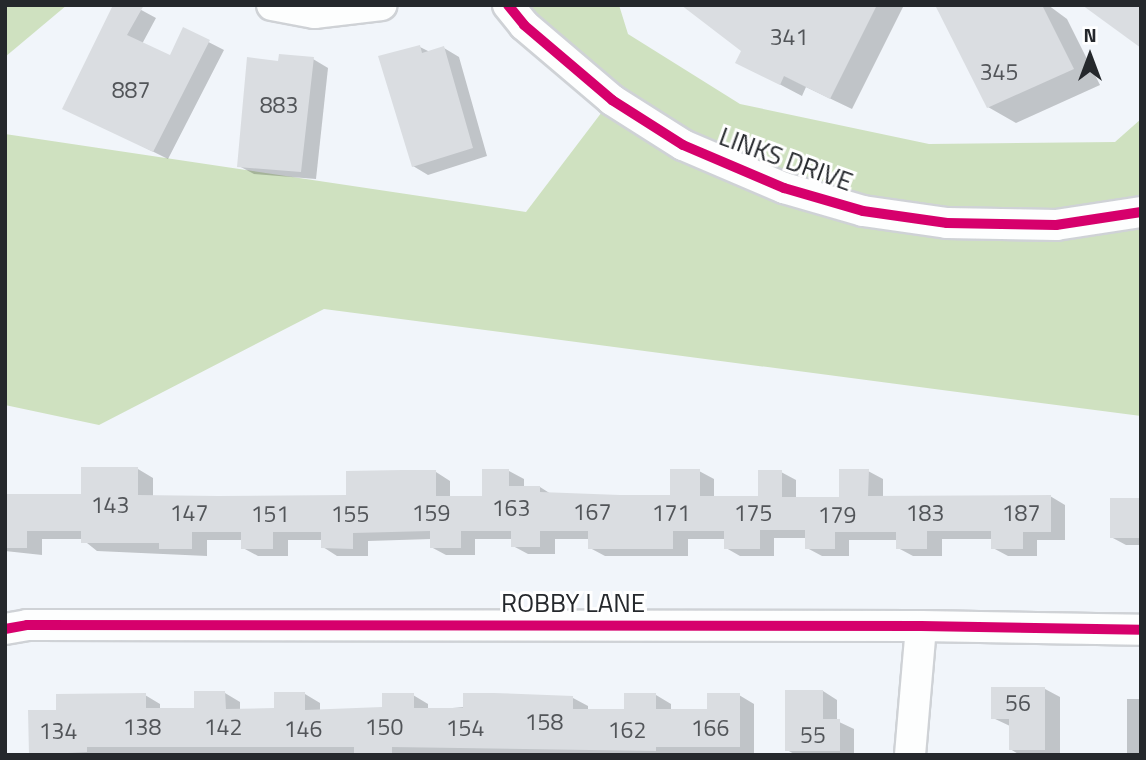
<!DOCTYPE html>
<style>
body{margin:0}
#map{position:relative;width:1146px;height:760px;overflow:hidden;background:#f1f5fa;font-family:"Titillium Web",sans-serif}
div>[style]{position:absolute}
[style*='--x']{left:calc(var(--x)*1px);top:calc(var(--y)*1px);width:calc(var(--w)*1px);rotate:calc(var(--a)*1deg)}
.green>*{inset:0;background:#cfe1c0}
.shadow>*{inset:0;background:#0003;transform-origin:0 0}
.building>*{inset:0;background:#dadde1;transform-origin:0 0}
.roads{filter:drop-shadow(2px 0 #cfd2d6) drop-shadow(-2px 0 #cfd2d6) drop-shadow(0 2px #cfd2d6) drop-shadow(0 -2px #cfd2d6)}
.street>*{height:30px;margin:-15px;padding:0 15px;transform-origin:15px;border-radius:15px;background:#fdfefe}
.cycleway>*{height:10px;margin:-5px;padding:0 5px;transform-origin:5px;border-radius:5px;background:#d6006c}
span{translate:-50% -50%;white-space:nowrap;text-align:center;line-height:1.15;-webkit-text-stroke:6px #fff;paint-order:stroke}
.number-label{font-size:23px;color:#525559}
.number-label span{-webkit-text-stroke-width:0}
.street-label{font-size:26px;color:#25282c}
.frame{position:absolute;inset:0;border:7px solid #25282c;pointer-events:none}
.north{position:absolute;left:1055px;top:21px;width:70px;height:70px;-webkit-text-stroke:5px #fff;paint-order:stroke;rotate:0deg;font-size:19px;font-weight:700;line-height:28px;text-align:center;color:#25282c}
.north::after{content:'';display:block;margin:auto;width:24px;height:32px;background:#25282c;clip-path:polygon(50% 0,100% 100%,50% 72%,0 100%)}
</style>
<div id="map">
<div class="green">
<i style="clip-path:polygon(5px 5px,67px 5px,5px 57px)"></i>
<i style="clip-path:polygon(508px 5px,619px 5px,628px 34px,740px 104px,929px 144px,1115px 142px,1141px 119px,1141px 416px,324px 309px,99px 425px,5px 405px,5px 134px,526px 212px,611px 100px)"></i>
</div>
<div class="shadow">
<i style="clip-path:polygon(132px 5px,156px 18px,142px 44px,171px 57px,183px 29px,224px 50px,168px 159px,77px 114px)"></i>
<i style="clip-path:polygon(684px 5px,904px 5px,852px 109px,806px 87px,802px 96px,737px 62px,743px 50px)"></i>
<i style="clip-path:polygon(937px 5px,1048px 5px,1067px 19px,1100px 85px,1016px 123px,988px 107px)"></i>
<i style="clip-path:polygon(420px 47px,430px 52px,444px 48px,459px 57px,487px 156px,428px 175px,413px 166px)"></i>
<i style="clip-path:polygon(313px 59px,328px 68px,316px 179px,254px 174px,239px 166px,279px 63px)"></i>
<i style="clip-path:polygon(138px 469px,153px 478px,153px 496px,348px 496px,436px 472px,450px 481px,450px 497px,483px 497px,509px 471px,524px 479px,524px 487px,540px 487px,551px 494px,672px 497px,699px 471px,714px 479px,714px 497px,760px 497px,781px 472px,796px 480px,796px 499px,840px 499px,868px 471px,883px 479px,883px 497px,1050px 496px,1065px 505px,1065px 540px,1037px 540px,1037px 556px,1008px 556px,993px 548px,993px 539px,942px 539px,942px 556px,913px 556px,898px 548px,898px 540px,849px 540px,849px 556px,822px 556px,807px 548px,807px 538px,774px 538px,774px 556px,740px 556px,726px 548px,726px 539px,688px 539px,688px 556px,605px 556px,590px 548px,590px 539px,555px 539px,555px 554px,528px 554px,513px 546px,513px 539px,475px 539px,475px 555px,446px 555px,431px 547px,431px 539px,368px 541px,368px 556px,337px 556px,323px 547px,323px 540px,288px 540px,288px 556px,258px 556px,243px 548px,243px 540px,207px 540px,207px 556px,97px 551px,82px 539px,42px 539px,42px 555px,5px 551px,5px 496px,82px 496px)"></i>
<i style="clip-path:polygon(1141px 500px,1141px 554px,1140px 545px,1126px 545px,1111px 537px)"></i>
<i style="clip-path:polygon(1045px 689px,1060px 697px,1060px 755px,1020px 755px,1010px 749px,1010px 726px,993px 718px)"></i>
<i style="clip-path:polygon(823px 691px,837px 700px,837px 721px,854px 729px,854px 755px,796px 755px,787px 750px)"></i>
<i style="clip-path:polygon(225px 693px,240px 702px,240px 710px,276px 710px,305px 694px,320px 703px,320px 712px,383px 708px,413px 695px,428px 704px,428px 710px,573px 698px,588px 706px,588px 711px,626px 711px,656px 695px,671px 704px,671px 711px,709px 711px,739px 695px,754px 704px,754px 755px,31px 755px,58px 712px,145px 695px,160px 704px,160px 709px,196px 709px)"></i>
<i style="left:1127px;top:699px;width:14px;height:56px"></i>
</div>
<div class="building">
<i style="clip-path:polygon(113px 5px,144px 5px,127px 35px,170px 55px,183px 27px,210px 40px,153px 152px,62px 109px)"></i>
<i style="clip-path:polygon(681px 5px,877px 5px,830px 99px,784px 76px,780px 85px,735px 63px,741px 51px)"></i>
<i style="clip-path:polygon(935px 5px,1042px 5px,1074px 69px,987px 108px)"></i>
<i style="clip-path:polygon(1082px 5px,1141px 5px,1141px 48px)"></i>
<i style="clip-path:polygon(420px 45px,422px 53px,444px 46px,473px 148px,412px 167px,378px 56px)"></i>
<i style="clip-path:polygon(279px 54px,314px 57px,301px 172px,237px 167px,247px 57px,278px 61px)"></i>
<i style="clip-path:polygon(81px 467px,138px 467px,138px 495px,218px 496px,346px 495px,346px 471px,402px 470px,436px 470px,436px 496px,482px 496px,482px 469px,509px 469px,509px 486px,540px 486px,540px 492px,620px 495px,670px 495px,670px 469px,700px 469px,700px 496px,758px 496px,758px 470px,782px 470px,782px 497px,839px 497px,839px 469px,869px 469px,868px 496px,1051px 495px,1051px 532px,1023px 532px,1023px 549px,991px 549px,991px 531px,927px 531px,927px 549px,896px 549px,896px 532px,835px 532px,835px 549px,805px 549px,805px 530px,760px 530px,760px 549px,724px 549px,724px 531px,673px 531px,673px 549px,588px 549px,588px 531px,540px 531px,540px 547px,511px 547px,511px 531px,461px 531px,461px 548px,430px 548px,430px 531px,353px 533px,353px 549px,321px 548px,321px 532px,273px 532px,273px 549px,241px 549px,241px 532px,192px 532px,192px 549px,159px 549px,159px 543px,81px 543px,81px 531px,27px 531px,27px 548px,5px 548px,5px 494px,81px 494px)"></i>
<i style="left:1110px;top:498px;width:31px;height:40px"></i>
<i style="clip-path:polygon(991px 687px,1045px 687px,1045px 750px,1009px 750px,1009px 719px,991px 719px)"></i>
<i style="clip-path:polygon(785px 690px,823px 690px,823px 719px,840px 719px,840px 751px,785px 751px)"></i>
<i style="clip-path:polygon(194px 691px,225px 691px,226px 709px,274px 708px,274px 692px,305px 692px,305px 710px,382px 707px,382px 693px,414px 693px,414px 708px,463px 708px,463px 693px,494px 693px,573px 696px,573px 709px,624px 709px,624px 693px,656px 693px,656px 709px,707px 709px,707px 693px,740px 693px,740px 747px,656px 747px,656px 751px,392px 747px,392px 755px,354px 755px,354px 747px,87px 747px,87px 752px,29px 755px,28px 710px,56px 710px,56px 694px,146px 693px,146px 708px,194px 708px)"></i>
</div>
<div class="roads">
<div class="street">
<i style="--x:272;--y:5;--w:43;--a:10.8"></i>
<i style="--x:314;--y:13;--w:68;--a:-6.7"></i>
<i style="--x:508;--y:5;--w:26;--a:51"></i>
<i style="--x:524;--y:25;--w:116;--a:40.4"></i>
<i style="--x:612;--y:100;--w:84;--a:32.4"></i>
<i style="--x:683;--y:145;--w:110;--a:23.1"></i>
<i style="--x:784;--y:188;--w:82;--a:16.2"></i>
<i style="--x:863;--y:211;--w:85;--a:8.1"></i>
<i style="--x:947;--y:223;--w:109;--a:1.1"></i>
<i style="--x:1056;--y:225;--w:86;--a:-8.7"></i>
<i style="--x:5;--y:629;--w:22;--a:-10"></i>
<i style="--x:27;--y:625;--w:894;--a:0.06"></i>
<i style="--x:921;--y:626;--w:220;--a:1"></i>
<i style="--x:910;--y:755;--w:129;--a:-85.1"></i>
</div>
</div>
<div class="cycleway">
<i style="--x:508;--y:5;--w:26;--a:51"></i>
<i style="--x:524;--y:25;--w:116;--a:40.4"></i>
<i style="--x:612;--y:100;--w:84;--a:32.4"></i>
<i style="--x:683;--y:145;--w:110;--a:23.1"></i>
<i style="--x:784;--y:188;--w:82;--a:16.2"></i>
<i style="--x:863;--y:211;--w:85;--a:8.1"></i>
<i style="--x:947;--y:223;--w:109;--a:1.1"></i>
<i style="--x:1056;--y:225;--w:86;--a:-8.7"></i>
<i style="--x:5;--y:629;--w:22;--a:-10"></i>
<i style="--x:27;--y:625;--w:894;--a:0.06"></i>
<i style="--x:921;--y:626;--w:220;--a:1"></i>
</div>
<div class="number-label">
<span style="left:789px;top:37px">341</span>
<span style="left:999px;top:72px">345</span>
<span style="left:131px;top:90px">887</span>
<span style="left:279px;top:105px">883</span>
<span style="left:110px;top:505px">143</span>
<span style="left:511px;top:508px">163</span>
<span style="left:592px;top:512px">167</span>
<span style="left:189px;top:513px">147</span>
<span style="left:431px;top:513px">159</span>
<span style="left:671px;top:513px">171</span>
<span style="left:753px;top:513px">175</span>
<span style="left:925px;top:513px">183</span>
<span style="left:1021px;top:513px">187</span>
<span style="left:270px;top:514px">151</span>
<span style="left:350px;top:514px">155</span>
<span style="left:837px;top:515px">179</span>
<span style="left:1018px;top:703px">56</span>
<span style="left:544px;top:722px">158</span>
<span style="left:142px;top:727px">138</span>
<span style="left:223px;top:727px">142</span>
<span style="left:384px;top:727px">150</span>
<span style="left:465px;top:728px">154</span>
<span style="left:710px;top:728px">166</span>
<span style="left:303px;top:729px">146</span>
<span style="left:627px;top:730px">162</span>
<span style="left:58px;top:731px">134</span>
<span style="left:813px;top:735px">55</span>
</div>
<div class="street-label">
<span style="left:786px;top:159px;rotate:20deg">LINKS DRIVE</span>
<span style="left:573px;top:603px">ROBBY LANE</span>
</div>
<div class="frame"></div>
<div class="north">N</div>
</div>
